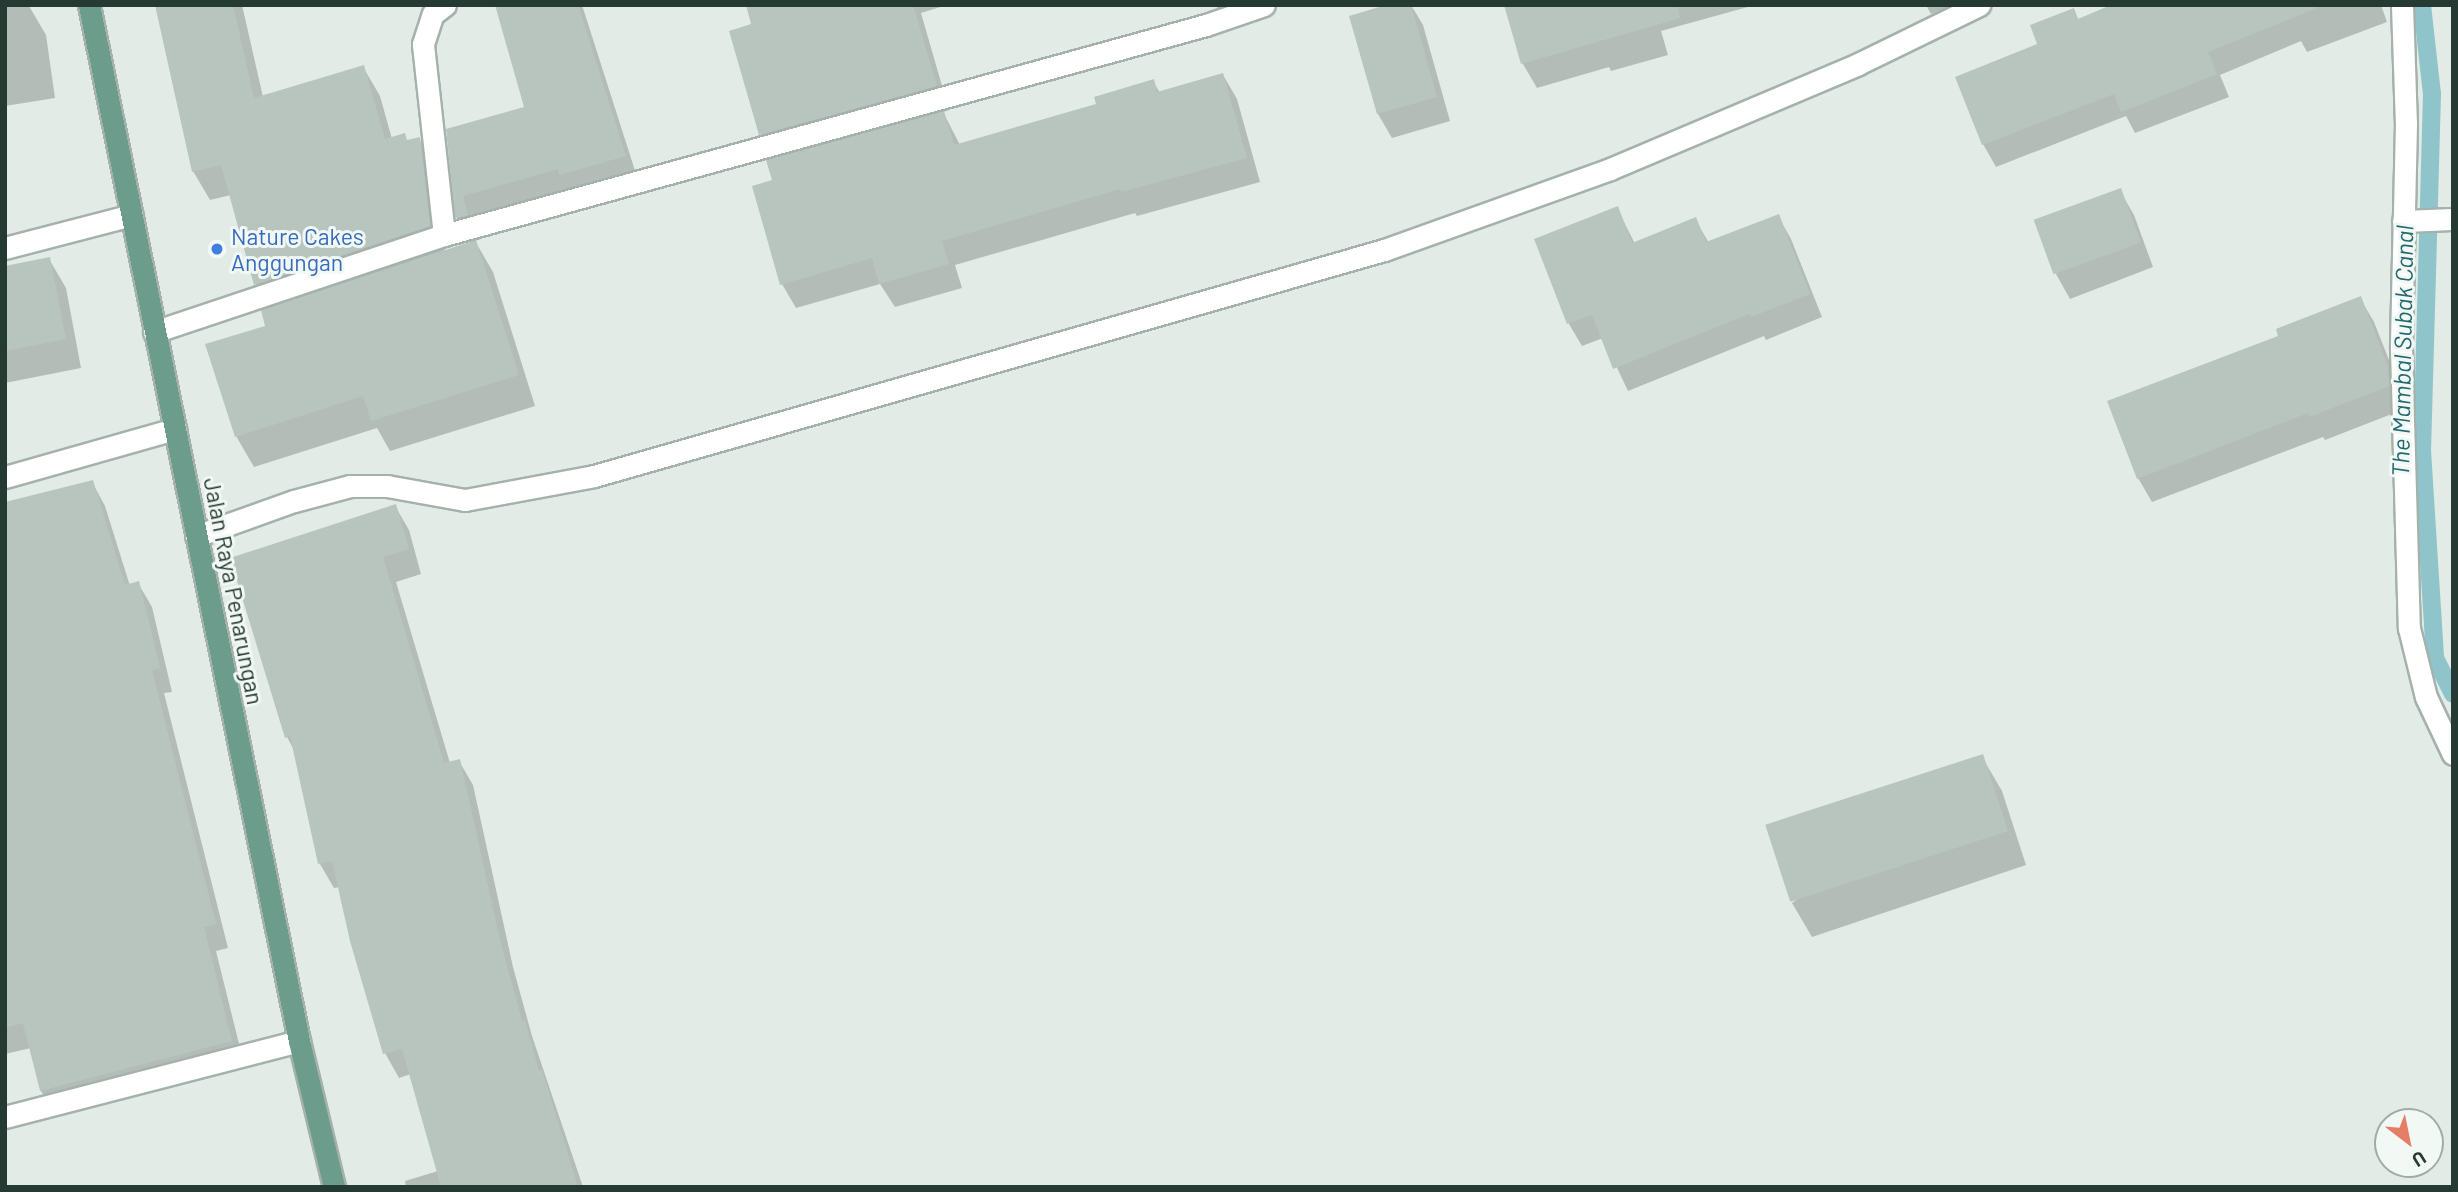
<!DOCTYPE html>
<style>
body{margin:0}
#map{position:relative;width:2458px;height:1192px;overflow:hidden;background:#e2ebe6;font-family:Barlow,sans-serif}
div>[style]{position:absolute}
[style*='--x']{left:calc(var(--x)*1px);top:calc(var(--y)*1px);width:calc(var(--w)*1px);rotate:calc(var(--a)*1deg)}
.shadow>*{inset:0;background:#0003}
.stream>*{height:18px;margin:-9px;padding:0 9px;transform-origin:9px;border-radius:9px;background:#8fc5ca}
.building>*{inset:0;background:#b8c5bf;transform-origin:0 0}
.roads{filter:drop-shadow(2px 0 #a5b2ac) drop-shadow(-2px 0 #a5b2ac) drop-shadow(0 2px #a5b2ac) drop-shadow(0 -2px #a5b2ac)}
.minor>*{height:21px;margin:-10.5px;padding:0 10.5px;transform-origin:10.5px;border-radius:10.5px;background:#fff}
.major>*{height:21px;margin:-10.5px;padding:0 10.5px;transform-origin:10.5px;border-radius:10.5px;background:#6b9c8c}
.dots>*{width:19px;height:19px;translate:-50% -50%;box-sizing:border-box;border:4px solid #f2f8f4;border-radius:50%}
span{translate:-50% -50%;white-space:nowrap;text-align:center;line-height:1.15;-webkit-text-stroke:6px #f2f8f4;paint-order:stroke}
.shop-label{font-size:23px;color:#366cbe}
.left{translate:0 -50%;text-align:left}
.street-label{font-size:23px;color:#243a32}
.water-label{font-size:24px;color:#246870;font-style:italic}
.frame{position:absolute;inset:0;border:7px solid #243a32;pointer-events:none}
.north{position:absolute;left:2374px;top:1108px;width:70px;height:70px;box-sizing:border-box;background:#f2f8f4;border:2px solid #a0aca6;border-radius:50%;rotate:148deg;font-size:19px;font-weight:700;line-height:28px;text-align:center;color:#243a32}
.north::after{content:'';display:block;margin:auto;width:24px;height:32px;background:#e47e67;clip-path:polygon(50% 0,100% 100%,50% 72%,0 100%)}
</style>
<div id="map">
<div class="shadow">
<i style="clip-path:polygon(5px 5px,29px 6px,46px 35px,55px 98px,5px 106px)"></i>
<i style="clip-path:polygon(157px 5px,242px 5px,263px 97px,363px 67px,380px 96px,392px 139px,408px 142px,419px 139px,436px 167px,445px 252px,472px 243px,457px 218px,447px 130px,527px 108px,509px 5px,582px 5px,638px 180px,475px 221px,481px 239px,475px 241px,493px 272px,535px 406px,390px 451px,377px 428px,254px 467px,236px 436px,270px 309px,256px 284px,231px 195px,210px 200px,193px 171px)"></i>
<i style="clip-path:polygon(748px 5px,947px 5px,921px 13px,949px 110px,943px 112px,960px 145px,1098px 105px,1153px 81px,1160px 93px,1223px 75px,1237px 99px,1260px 182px,1137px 216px,1135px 213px,955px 265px,962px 288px,895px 307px,880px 284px,796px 308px,782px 284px,775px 159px,761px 134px,754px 25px)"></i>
<i style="clip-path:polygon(1216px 5px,1234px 5px,1218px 10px)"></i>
<i style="clip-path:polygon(1392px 5px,1411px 5px,1423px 25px,1450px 121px,1392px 138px,1378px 114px)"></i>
<i style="clip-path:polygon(1506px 5px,1755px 5px,1661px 31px,1668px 55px,1611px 71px,1609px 67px,1537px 88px,1523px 64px)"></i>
<i style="clip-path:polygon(1926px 5px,1955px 5px,1931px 14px)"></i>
<i style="clip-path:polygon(2116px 5px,2381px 5px,2387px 22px,2307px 52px,2301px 41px,2220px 75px,2229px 97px,2135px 133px,2126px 116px,1996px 167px,1983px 144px,2039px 45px,2073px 10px,2079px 20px)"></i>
<i style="clip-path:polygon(2120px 191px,2134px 215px,2153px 267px,2070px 299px,2056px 274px)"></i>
<i style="clip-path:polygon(1617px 208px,1635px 244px,1695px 219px,1709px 243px,1778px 216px,1791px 239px,1822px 317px,1766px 340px,1764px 336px,1628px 391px,1603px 338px,1582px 346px,1569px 324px,1536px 240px)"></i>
<i style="clip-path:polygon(49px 259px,66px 288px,81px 368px,5px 383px,5px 268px)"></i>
<i style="clip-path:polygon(2360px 298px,2374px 322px,2402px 393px,2402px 410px,2325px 440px,2323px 437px,2152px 502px,2138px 478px,2281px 337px)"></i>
<i style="clip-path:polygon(92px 482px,105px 506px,130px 586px,138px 583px,152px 607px,172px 692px,164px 693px,228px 948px,216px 951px,244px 1064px,55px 1114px,41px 1091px,31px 1048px,5px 1054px,5px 784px)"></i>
<i style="clip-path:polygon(395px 506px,409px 530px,421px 574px,396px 582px,450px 763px,459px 761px,473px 785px,513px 967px,532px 1036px,583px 1187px,406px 1187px,405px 1181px,438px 1171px,411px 1074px,399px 1078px,385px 1053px,340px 887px,334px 888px,320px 864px,295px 752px,287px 737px)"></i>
<i style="clip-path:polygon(1982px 757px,2002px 791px,2026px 865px,1812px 937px,1792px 903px)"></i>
</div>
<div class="stream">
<i style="--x:2422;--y:5;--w:90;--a:83.6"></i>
<i style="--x:2432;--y:94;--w:356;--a:91.6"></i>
<i style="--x:2422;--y:450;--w:208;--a:86.4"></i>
<i style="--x:2435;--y:658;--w:40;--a:63.4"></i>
</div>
<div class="building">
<i style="clip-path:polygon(155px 5px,233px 5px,254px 98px,364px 65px,385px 139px,405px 133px,407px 140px,420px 137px,430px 226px,254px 285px,221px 165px,192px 172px)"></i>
<i style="clip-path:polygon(495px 5px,578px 5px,626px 156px,559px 175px,558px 169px,463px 196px,468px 215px,455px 218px,446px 129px,524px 107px)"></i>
<i style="clip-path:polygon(746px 5px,913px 5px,937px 86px,759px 135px,729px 31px,751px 24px)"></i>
<i style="clip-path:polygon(1386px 5px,1411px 5px,1437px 97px,1377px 114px,1349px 16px)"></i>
<i style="clip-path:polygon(1504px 5px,1678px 5px,1680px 18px,1521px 64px)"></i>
<i style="clip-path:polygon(2111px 5px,2319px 5px,2319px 7px,2208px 52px,2217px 74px,2121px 112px,2114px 94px,1982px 145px,1955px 77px,2037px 44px,2030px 25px,2074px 8px,2078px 19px)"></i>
<i style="clip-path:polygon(1223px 73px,1247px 158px,1121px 192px,1120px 189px,942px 241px,949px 264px,879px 284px,872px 258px,780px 285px,752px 186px,772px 180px,766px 160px,944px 111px,954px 145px,1096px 104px,1094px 97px,1154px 79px,1157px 92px)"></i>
<i style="left:2121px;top:188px;width:58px;height:93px;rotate:70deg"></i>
<i style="clip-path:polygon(1618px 206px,1632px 243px,1696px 217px,1706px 242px,1779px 214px,1810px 294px,1751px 317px,1749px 314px,1613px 369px,1592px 315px,1567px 324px,1534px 239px)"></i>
<i style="clip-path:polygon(476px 240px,519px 375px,371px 421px,363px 396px,235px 437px,205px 344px,265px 326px,261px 310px)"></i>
<i style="clip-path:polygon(50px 257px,66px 339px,5px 351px,5px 266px)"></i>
<i style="clip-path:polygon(2361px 296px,2388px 367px,2389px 386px,2309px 417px,2308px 413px,2137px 479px,2107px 401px,2278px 336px,2276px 329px)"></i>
<i style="clip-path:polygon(93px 480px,125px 585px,139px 581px,160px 668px,152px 670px,216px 924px,204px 927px,232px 1041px,40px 1091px,23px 1023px,5px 1028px,5px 502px)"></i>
<i style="clip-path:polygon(396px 504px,409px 549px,383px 557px,444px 763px,460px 759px,500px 940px,522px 1021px,525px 1020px,539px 1071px,542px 1070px,578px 1187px,441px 1187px,402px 1049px,383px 1054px,350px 941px,332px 861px,318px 864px,290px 736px,285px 738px,230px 558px)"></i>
<i style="left:1983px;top:754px;width:81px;height:229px;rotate:72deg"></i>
</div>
<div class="roads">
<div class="minor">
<i style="--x:2402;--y:5;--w:118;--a:88.1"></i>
<i style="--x:2406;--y:123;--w:225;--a:91.3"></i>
<i style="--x:2401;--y:348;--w:280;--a:88.4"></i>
<i style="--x:2409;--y:628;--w:71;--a:76.2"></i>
<i style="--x:2426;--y:697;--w:63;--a:64.7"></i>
<i style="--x:2403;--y:221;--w:50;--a:-2.3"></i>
<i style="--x:444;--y:235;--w:192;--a:-96.3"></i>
<i style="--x:423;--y:44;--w:32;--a:-72"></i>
<i style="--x:433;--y:14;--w:15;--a:-37"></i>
<i style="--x:5;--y:248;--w:131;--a:-14.6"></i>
<i style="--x:154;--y:332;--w:306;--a:-18.5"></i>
<i style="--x:444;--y:235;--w:790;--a:-15.41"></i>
<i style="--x:1206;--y:25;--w:61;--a:-19"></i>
<i style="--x:5;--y:477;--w:177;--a:-15.8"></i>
<i style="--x:196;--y:536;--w:104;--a:-19.7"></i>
<i style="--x:294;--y:501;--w:58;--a:-15"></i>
<i style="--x:350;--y:486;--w:37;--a:0"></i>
<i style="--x:387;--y:486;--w:79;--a:10.2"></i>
<i style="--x:465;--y:500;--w:131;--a:-10.5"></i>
<i style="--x:594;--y:476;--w:822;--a:-15.96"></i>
<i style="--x:1384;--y:250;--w:240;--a:-19.7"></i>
<i style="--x:1610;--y:169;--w:269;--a:-22.9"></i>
<i style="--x:1858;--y:64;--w:135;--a:-26"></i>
<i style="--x:5;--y:1117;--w:304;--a:-14.5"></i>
</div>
<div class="major">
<i style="--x:89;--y:5;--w:1057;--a:78.54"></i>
<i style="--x:299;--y:1041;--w:150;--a:76.5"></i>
</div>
</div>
<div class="dots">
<i style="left:217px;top:249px;background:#3f7fe0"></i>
</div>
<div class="shop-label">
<span class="left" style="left:231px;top:249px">Nature Cakes<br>Anggungan</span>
</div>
<div class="street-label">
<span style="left:234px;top:591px;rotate:79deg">Jalan Raya Penarungan</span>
</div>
<div class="water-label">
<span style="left:2402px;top:351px;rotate:-89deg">The Mambal Subak Canal</span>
</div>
<div class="frame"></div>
<div class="north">U</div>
</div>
